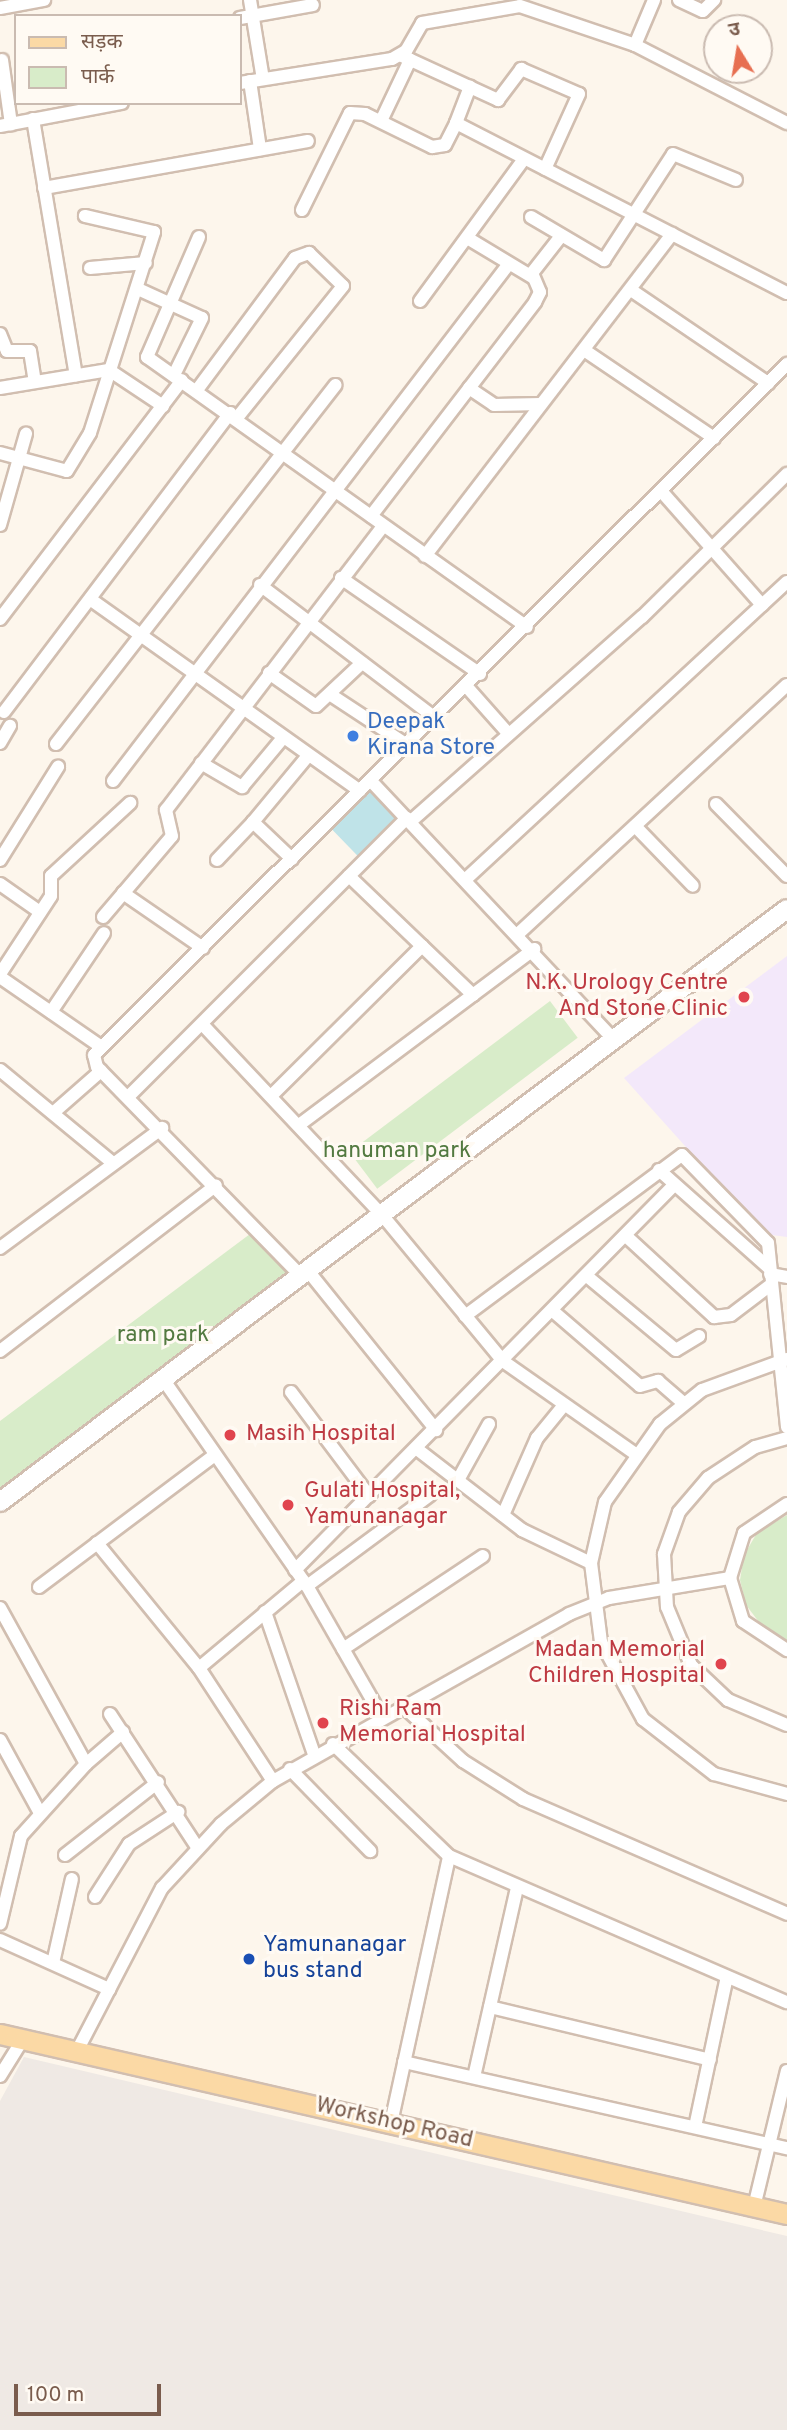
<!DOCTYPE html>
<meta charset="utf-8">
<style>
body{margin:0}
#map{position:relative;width:787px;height:2430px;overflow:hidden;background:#fdf6ec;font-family:Overpass,"Noto Sans Devanagari",sans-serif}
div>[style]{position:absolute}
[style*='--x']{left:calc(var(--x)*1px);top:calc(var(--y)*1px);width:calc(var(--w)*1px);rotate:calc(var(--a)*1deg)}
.industrial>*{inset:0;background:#efe9e4}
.education>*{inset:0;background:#f3e8fa}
.green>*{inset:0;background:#d8ecc9;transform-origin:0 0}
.water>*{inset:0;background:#bfe3e8;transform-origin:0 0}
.roads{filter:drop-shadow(2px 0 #d1beb0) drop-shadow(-2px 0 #d1beb0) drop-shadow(0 2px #d1beb0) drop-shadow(0 -2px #d1beb0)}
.minor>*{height:12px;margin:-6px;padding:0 6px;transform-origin:6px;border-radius:6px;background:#fff}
.secondary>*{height:18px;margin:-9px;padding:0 9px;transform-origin:9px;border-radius:9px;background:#fff}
.primary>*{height:19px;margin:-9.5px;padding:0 9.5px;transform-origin:9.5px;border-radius:9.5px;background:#fbd9a5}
.dots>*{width:19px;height:19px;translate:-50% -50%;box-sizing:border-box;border:4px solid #fffaf3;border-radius:50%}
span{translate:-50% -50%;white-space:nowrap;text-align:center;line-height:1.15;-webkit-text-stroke:6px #fffaf3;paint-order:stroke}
.shop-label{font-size:23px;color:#366cbe}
.left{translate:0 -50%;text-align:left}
.health-label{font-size:23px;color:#be3a42}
.right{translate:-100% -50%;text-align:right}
.park-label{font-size:23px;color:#537a41}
.transit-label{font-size:23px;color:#164399}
.street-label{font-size:23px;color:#7a5c4d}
.legend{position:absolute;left:14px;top:14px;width:228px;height:91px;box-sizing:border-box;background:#fffaf3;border:2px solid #cabbb1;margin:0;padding:9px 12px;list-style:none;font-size:21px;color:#7a5c4d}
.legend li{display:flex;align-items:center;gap:14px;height:35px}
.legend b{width:35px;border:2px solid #cabbb1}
.north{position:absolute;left:703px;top:14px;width:70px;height:70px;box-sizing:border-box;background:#fffaf3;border:2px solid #cabbb1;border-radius:50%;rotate:349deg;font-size:19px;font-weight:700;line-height:28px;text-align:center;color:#7a5c4d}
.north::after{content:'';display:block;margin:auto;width:24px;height:32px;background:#e76f51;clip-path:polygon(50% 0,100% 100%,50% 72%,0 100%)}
.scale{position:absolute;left:14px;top:2384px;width:147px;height:32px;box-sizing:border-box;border:4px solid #7a5c4d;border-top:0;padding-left:9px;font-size:21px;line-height:24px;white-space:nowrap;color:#7a5c4d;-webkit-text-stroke:5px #fffaf3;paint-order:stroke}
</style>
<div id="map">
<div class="industrial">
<i style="clip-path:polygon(24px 2057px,787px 2236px,787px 2430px,0 2430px,0 2101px)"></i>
</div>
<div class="education">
<i style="clip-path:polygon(787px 956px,787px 1237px,764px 1234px,624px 1078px)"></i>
</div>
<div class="green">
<i style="left:550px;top:1001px;width:46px;height:251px;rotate:53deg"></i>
<i style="clip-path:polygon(250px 1234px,293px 1278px,0 1495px,0 1421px)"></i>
<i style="clip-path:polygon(787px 1515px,787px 1640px,762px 1626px,746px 1605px,740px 1580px,744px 1555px,757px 1533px)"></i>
</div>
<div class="water">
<i style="left:369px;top:787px;width:46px;height:56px;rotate:46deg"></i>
</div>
<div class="roads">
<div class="minor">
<i style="--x:250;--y:0;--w:80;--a:80.7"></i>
<i style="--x:679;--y:0;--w:26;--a:25"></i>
<i style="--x:703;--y:11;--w:16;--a:-45"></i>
<i style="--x:0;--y:8;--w:45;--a:-10.3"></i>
<i style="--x:240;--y:18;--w:74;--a:-10.1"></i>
<i style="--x:635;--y:45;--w:49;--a:-67.1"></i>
<i style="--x:402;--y:56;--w:106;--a:24.6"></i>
<i style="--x:498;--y:100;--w:39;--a:-53"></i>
<i style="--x:521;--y:69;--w:63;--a:23.3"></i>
<i style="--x:579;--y:94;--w:82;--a:114.4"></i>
<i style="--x:2;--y:60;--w:65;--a:82"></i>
<i style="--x:250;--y:81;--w:69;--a:81.6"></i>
<i style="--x:240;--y:83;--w:154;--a:-9"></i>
<i style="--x:392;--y:59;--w:16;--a:-30"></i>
<i style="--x:406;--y:51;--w:32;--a:-60"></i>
<i style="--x:422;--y:23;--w:99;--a:-9.8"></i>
<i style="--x:520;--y:6;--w:121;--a:18.7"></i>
<i style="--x:635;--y:45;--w:171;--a:27.2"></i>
<i style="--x:33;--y:119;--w:260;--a:80.5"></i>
<i style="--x:381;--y:121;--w:68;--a:-64.6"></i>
<i style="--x:456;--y:123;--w:39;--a:-69"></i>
<i style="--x:0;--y:126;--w:124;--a:-10.7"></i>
<i style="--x:44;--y:188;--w:268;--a:-10.1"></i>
<i style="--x:302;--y:210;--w:108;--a:-63.7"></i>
<i style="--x:350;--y:113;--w:15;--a:4"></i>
<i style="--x:365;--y:114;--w:75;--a:26.2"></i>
<i style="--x:432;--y:147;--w:13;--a:-9"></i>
<i style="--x:445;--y:145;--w:25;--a:-63"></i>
<i style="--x:456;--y:123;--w:372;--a:27.2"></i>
<i style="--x:531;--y:217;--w:85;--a:30.5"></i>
<i style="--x:604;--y:260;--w:126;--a:-56.9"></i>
<i style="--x:673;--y:154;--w:68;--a:22.4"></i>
<i style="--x:199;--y:237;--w:131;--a:113.4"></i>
<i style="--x:147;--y:357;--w:466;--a:35.4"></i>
<i style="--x:469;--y:239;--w:74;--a:31.1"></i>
<i style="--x:90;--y:268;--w:56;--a:-5.1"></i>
<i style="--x:138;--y:289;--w:70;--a:24.4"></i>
<i style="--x:202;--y:318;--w:64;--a:116.2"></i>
<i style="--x:631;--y:290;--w:166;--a:34.2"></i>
<i style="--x:420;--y:301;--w:176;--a:-53.8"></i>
<i style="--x:0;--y:334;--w:18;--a:68"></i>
<i style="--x:7;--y:351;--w:23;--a:0"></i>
<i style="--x:30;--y:351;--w:30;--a:81"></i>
<i style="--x:584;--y:350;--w:157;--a:34.1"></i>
<i style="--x:0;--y:388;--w:110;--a:-9.4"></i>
<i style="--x:109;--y:370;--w:65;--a:33.7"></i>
<i style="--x:469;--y:388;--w:30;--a:34"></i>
<i style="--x:494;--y:405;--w:47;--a:-1.2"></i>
<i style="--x:197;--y:390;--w:164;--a:-53.4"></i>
<i style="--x:295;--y:258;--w:15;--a:-20"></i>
<i style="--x:309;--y:253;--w:47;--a:44.1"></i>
<i style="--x:343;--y:286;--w:169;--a:128.8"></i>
<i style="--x:0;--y:453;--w:69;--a:15"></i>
<i style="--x:67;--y:471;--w:44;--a:-58.8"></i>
<i style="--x:90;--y:433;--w:211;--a:-72.3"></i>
<i style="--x:154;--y:232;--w:71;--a:-166.9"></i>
<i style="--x:662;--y:492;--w:151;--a:48.5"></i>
<i style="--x:371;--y:516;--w:270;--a:-52.5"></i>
<i style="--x:535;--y:302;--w:11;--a:-63"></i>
<i style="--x:540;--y:292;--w:21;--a:-113"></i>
<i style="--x:532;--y:273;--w:47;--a:-51.9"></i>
<i style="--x:0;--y:525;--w:95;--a:-74.1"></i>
<i style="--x:425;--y:556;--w:406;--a:-52.5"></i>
<i style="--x:341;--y:578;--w:169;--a:34.6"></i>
<i style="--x:260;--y:585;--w:220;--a:37.2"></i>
<i style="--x:90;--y:599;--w:331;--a:35.4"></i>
<i style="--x:0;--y:619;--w:300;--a:-52.7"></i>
<i style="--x:269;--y:673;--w:57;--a:35.1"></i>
<i style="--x:316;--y:706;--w:63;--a:-43.1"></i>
<i style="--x:467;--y:687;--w:60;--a:48.4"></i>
<i style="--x:331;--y:695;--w:91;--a:33.3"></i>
<i style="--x:4;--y:712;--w:375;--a:-52.9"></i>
<i style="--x:0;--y:743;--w:20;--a:-60"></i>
<i style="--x:56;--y:744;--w:455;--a:-52.1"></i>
<i style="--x:201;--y:763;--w:48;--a:30.3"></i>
<i style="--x:242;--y:787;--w:62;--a:-50.2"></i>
<i style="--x:113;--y:781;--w:650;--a:-52.57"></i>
<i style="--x:371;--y:781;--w:355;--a:46.8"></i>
<i style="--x:716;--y:804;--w:101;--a:45.4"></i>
<i style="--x:410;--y:822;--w:310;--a:-41.5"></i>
<i style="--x:642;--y:617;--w:204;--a:-44.6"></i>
<i style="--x:635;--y:826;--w:83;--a:46"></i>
<i style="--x:292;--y:859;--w:54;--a:-136.5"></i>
<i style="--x:253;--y:822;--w:85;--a:-50.3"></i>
<i style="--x:0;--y:860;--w:110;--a:-58.1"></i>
<i style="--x:217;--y:860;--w:52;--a:-46.5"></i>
<i style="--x:349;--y:876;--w:172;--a:43.8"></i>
<i style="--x:466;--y:879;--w:437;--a:-42.8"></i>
<i style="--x:0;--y:884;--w:49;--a:35"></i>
<i style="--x:123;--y:893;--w:97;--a:34.5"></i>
<i style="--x:103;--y:917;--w:106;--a:-49.6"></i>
<i style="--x:172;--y:836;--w:27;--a:-103"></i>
<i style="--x:166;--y:810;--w:357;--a:-52.6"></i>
<i style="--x:519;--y:933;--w:365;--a:-42.8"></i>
<i style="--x:0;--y:974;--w:93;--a:-56.8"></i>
<i style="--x:51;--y:896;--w:20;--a:-90"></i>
<i style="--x:51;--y:876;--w:108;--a:-42.7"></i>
<i style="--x:0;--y:977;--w:121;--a:34.6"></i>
<i style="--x:51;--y:1012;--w:95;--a:-56.1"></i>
<i style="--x:202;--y:1024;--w:264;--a:46.7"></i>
<i style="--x:383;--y:1216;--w:188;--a:50.4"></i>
<i style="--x:503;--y:1361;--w:160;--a:35.1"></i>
<i style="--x:0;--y:1070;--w:146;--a:39.5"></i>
<i style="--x:129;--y:1096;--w:393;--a:-45"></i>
<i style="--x:271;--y:1096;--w:213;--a:-44.8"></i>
<i style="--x:53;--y:1113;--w:64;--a:-41.2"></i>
<i style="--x:299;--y:1125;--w:294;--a:-36.8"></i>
<i style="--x:659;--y:1170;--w:147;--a:41.7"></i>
<i style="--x:626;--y:1236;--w:120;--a:42.6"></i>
<i style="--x:714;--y:1317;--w:17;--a:-7"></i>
<i style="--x:731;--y:1315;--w:48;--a:-37.3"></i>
<i style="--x:0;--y:1248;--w:202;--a:-36.5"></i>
<i style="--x:309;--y:1272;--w:203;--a:51.2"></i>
<i style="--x:770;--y:1274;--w:17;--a:10"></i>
<i style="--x:302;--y:1277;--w:293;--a:-134.3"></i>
<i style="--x:97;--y:1067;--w:12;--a:-104"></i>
<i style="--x:94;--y:1055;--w:979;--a:-44.92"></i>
<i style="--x:588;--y:1277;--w:114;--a:39.7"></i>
<i style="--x:676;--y:1350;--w:27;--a:-31"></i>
<i style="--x:554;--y:1312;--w:113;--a:40.7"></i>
<i style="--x:640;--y:1386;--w:19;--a:-16"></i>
<i style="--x:658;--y:1381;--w:33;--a:41"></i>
<i style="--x:465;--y:1316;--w:270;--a:-36.6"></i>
<i style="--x:682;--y:1155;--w:123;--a:45.7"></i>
<i style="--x:768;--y:1243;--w:185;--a:84.1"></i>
<i style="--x:0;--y:1351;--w:272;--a:-37.5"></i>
<i style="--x:787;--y:1359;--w:90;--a:160"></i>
<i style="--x:702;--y:1390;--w:54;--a:141"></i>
<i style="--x:660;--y:1424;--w:95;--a:125.2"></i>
<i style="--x:605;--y:1502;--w:63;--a:102.9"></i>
<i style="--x:591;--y:1563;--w:80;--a:82.8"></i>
<i style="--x:601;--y:1642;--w:88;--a:61.4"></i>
<i style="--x:643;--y:1719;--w:90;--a:37.8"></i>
<i style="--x:714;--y:1774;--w:76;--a:15.3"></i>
<i style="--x:163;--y:1379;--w:252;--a:55.2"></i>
<i style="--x:307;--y:1586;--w:149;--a:60.2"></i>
<i style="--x:291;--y:1392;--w:130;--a:53.1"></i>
<i style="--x:787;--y:1438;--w:33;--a:164"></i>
<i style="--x:755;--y:1447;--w:56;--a:146.6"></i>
<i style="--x:708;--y:1478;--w:45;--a:130.5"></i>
<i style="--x:679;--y:1512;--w:45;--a:109.7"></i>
<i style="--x:664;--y:1554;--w:53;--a:86.8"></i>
<i style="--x:667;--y:1607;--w:63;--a:67.5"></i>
<i style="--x:691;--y:1665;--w:51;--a:43.4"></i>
<i style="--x:728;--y:1700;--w:64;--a:23"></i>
<i style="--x:417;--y:1449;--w:133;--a:37.6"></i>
<i style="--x:522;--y:1530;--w:76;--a:25.6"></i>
<i style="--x:458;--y:1480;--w:64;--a:-61"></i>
<i style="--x:787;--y:1504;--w:52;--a:146"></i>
<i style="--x:744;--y:1533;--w:47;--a:107.3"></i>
<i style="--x:730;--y:1578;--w:45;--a:73.2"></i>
<i style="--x:743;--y:1621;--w:53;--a:33.4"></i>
<i style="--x:503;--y:1515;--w:84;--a:-66.2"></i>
<i style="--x:537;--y:1438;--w:43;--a:-50.7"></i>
<i style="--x:97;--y:1543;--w:161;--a:50.8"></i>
<i style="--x:199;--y:1668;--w:135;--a:56.8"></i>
<i style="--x:295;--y:1570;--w:540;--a:-45.45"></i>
<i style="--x:307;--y:1586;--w:153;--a:-36.5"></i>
<i style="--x:39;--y:1587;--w:220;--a:-36.9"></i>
<i style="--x:0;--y:1608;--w:178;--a:61.1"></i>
<i style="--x:86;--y:1764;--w:97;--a:132.1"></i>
<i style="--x:21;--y:1836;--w:90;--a:103.4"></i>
<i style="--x:265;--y:1612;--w:150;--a:71"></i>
<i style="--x:343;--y:1649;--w:168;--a:-33.6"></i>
<i style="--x:199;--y:1668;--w:136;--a:-39.9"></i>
<i style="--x:402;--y:1705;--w:83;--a:42.6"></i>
<i style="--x:463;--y:1761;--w:71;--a:32.3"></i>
<i style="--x:523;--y:1799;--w:288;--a:23.5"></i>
<i style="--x:110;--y:1714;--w:159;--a:56.8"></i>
<i style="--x:0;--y:1740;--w:83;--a:61.3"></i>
<i style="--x:333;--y:1744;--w:161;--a:44"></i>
<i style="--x:449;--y:1856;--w:368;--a:23.4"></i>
<i style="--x:86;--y:1764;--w:49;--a:-40.9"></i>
<i style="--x:290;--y:1769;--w:115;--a:45.7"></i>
<i style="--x:65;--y:1855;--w:118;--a:-38.1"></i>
<i style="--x:95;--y:1897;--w:63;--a:-57.3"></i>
<i style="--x:129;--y:1844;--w:59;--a:-33.1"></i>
<i style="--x:0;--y:1940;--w:120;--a:24.2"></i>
<i style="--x:53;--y:1963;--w:86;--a:-77.3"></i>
<i style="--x:490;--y:2007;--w:226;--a:13.5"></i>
<i style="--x:77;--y:2051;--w:184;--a:-62.5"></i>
<i style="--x:162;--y:1888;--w:87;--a:-47.3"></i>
<i style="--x:221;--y:1824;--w:67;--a:-39.6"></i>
<i style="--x:273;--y:1781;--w:340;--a:-29.4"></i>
<i style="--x:569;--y:1614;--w:43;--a:-21.8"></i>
<i style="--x:609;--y:1598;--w:123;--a:-9.4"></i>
<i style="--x:404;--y:2062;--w:393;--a:12.7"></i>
<i style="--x:0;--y:2076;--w:44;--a:-58.1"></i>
<i style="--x:474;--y:2077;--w:194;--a:-77.2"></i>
<i style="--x:391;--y:2123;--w:273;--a:-77.7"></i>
<i style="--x:695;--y:2127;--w:153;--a:-78"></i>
<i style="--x:754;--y:2207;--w:140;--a:-76.4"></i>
</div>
<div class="secondary">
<i style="--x:0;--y:1502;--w:985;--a:-37"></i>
</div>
<div class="primary">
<i style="--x:0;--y:2034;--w:807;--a:12.88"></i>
</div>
</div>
<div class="dots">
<i style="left:353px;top:736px;background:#3f7fe0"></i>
<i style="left:744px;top:997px;background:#e0444e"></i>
<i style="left:230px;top:1435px;background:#e0444e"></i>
<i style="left:288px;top:1505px;background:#e0444e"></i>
<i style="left:721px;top:1664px;background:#e0444e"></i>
<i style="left:323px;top:1723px;background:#e0444e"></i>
<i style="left:249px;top:1959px;background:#1a4fb4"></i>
</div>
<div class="shop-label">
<span class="left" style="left:367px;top:736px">Deepak<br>Kirana Store</span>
</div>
<div class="health-label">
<span class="right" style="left:728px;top:997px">N.K. Urology Centre<br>And Stone Clinic</span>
<span class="left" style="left:246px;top:1435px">Masih Hospital</span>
<span class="left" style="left:304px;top:1505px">Gulati Hospital,<br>Yamunanagar</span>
<span class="right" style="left:705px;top:1664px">Madan Memorial<br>Children Hospital</span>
<span class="left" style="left:339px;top:1723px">Rishi Ram<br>Memorial Hospital</span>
</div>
<div class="park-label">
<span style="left:397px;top:1152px">hanuman park</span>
<span style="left:163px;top:1336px">ram park</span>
</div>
<div class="transit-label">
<span class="left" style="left:263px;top:1959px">Yamunanagar<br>bus stand</span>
</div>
<div class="street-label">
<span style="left:394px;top:2124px;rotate:13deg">Workshop Road</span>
</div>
<ul class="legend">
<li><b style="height:9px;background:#fbd9a5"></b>सड़क</li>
<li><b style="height:19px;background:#d8ecc9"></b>पार्क</li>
</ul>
<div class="north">उ</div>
<div class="scale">100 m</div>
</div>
